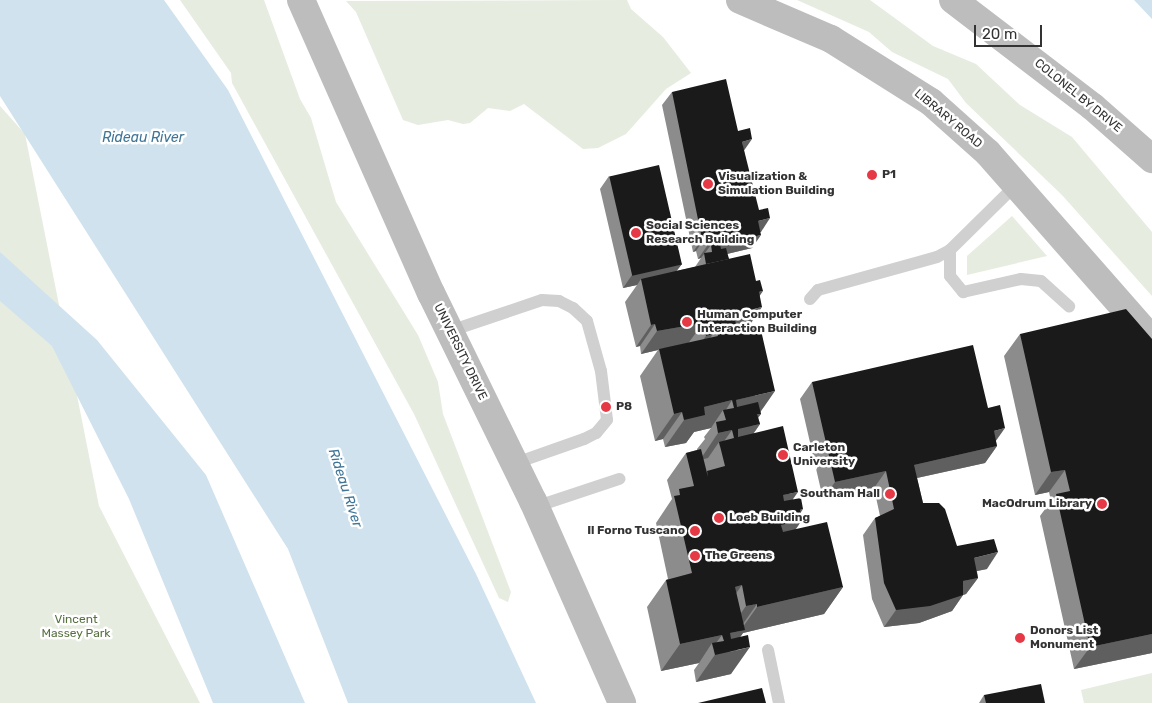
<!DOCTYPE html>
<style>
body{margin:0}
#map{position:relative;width:1152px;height:703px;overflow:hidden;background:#fff;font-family:Rubik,sans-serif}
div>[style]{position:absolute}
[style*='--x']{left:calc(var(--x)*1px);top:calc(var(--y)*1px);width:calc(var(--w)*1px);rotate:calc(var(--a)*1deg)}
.green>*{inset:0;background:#e6ecdf}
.water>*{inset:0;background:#cfe2ee}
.lane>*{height:12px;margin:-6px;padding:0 6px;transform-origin:6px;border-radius:6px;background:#d0d0d0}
.secondary>*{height:28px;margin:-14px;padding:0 14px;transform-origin:14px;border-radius:14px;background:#bdbdbd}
.wall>*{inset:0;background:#8c8c8c}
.shaded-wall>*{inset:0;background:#5f5f5f}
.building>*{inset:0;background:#1a1a1a;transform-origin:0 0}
.dots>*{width:14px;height:14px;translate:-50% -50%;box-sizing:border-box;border:2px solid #fff;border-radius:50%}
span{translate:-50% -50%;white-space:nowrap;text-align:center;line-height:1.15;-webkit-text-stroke:5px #fff;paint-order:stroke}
.street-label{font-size:12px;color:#333}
.poi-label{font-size:12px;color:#333;font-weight:700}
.left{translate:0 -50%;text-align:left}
.right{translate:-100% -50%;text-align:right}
.park-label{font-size:12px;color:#56703f}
.water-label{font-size:14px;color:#3f7597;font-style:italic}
.scale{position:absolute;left:974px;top:25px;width:68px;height:22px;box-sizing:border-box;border:2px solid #333;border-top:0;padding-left:6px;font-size:15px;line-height:18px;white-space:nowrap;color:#333;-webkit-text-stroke:4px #fff;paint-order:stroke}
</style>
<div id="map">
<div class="green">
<i style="clip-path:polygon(180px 0,264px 0,300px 99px,311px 118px,336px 202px,418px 335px,438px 382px,443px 414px,511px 592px,508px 602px,499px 598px,414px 414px,232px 83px,231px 73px)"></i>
<i style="clip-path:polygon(627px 0,631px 9px,663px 37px,691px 73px,666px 89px,626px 134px,598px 148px,583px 149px,524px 104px,510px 111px,488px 108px,470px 123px,463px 124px,448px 120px,418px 125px,403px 120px,356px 12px,346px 1px)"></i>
<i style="clip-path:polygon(797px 0,870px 0,933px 46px,976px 64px,1020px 105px,1072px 137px,1152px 232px,1152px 296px,1062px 195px,966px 103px,948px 79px,892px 52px,869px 32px)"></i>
<i style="clip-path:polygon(0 106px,25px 134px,99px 506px,200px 703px,0 703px)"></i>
<i style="clip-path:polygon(1012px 216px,1047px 256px,967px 275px,967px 256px)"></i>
<i style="clip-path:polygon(1152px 673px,1152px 703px,1084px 703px,1081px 690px)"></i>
</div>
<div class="water">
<i style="clip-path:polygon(0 0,164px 0,228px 90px,476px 574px,536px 703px,348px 703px,288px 549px,0 96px)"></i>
<i style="clip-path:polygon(1134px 0,1152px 0,1152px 19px)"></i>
<i style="clip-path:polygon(0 252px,97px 340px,206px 475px,305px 703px,213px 703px,129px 499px,52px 346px,0 301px)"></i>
</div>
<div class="lane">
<i style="--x:950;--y:250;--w:26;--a:90"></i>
<i style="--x:950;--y:276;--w:21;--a:51"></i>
<i style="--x:963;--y:292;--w:59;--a:-12.6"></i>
<i style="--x:1021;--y:279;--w:20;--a:6"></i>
<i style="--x:1041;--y:281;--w:38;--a:42"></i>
<i style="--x:810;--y:299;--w:12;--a:-48"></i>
<i style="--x:818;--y:290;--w:123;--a:-15.5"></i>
<i style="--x:937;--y:257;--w:15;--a:-28"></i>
<i style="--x:950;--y:250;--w:93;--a:-44.6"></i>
<i style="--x:450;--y:331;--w:97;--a:-18.6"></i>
<i style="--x:542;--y:300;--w:17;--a:3"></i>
<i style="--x:559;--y:301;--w:16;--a:27"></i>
<i style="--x:573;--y:308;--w:19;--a:43"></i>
<i style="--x:587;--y:321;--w:52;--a:74.4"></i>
<i style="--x:601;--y:371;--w:49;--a:83"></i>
<i style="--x:607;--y:420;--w:17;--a:130"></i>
<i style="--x:596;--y:433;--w:13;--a:153"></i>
<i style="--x:584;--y:439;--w:75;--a:160.6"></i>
<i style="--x:535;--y:507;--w:89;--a:-18.4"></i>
<i style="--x:768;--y:650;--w:54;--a:78.3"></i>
</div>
<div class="secondary">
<i style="--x:301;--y:0;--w:321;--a:66.1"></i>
<i style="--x:431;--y:293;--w:232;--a:63.9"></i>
<i style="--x:533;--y:501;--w:221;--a:66.2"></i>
<i style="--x:740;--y:0;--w:99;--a:23.2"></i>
<i style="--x:831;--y:39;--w:118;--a:32.2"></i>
<i style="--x:931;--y:102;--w:76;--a:41.8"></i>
<i style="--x:988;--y:153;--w:249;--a:48.7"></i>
<i style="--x:953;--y:0;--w:176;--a:37.4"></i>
<i style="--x:1093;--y:107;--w:79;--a:41.4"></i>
</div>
<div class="wall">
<i style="clip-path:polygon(672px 92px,738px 131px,744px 151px,761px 232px,760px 232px,752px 248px,727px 254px,729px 259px,760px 295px,747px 329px,735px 332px,761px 414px,758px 417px,760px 424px,754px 433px,801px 513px,802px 520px,796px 529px,843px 587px,824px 614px,743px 633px,740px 637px,731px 674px,696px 682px,694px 670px,699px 663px,661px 671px,647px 607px,666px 580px,668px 579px,656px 523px,672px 499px,667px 480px,686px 453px,697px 450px,697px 449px,705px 439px,704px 437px,711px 428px,694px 432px,686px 443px,665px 447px,663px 439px,655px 441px,640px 376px,658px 350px,641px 354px,640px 346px,636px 347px,625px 302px,637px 285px,623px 288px,600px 189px,609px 176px,682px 264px,676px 271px,695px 267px,701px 258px,698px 259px,696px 251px,693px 252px,662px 105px)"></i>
<i style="clip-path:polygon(1020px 334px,1152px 339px,1152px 653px,1074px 669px,1040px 516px,1051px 501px,1049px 492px,1035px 495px,1004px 356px)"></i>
<i style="clip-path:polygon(812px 382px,988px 408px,997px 446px,985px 463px,917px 478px,923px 503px,957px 546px,987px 569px,977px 571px,978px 578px,966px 594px,963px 595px,952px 611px,919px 623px,884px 627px,872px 599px,863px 535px,875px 518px,880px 516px,874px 488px,823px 499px,800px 399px)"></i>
<i style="clip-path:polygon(984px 695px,1045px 703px,979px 703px)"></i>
</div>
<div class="shaded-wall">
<i style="clip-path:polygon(752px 139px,743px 152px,742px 142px)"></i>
<i style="clip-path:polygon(770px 218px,761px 232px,749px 234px,758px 221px)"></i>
<i style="clip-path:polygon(761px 235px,752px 248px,710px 258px,720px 244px)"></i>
<i style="clip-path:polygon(705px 238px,696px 251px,693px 252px,702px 239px)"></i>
<i style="clip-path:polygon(711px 245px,701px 258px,698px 259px,707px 246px)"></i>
<i style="clip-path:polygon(682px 264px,672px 277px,641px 279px,637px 285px,623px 288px,632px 275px)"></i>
<i style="clip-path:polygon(763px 291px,750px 310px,762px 307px,747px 329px,735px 332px,705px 355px,718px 336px,729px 315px,759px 292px)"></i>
<i style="clip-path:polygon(703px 323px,687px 345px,659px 349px,658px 350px,641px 354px,657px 331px)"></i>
<i style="clip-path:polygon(655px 324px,640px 346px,636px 347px,651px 325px)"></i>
<i style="clip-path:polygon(713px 334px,698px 356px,690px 358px,706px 336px)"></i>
<i style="clip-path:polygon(775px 391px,759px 414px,761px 414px,752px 426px,760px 424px,741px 451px,734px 438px,736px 400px)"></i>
<i style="clip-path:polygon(732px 400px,724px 413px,723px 410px,711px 428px,694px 432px,686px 443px,665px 447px,684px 420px,704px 407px)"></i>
<i style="clip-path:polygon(682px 412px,663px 439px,655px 441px,674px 414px)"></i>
<i style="clip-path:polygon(1005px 428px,993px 445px,994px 431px)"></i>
<i style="clip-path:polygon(732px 430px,720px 447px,719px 442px,708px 458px,700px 460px,718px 433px)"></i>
<i style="clip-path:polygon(997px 446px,985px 463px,903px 481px,914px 465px)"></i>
<i style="clip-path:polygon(1065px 470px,1049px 492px,1035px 495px,1051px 472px)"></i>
<i style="clip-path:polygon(886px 471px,874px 488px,823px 499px,835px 482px)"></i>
<i style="clip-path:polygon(798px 492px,779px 519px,783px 495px)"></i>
<i style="clip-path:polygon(803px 509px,795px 521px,802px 520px,783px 547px,781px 525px,800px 510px)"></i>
<i style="clip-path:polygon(998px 552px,987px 569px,962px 574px,974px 558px)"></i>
<i style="clip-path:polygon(978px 578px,966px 594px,963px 595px,952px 611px,919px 623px,884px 627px,896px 610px,963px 581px)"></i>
<i style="clip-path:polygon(742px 585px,723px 612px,735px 587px)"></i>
<i style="clip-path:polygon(843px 587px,824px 614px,743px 633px,730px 652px,750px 647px,731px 674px,696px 682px,730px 633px,740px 631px,757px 607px)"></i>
<i style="clip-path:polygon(757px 604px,738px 631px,727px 633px,746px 606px)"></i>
<i style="clip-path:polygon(1152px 634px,1152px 653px,1074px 669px,1090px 647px)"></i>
<i style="clip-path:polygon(722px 635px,713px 647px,712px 643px,699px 663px,661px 671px,680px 644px)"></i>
</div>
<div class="building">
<i style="clip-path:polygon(726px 79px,738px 131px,750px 128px,752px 139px,742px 142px,759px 210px,768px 208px,770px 218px,758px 221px,761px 235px,720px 244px,721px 249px,726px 248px,729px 259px,706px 264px,704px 253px,712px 252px,711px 245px,707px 246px,705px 238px,702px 239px,672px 92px)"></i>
<i style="left:659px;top:165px;width:102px;height:51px;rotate:77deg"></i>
<i style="clip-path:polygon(750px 254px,756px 281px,760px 280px,763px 291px,759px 292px,762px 307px,729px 315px,734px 316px,737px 328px,725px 331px,724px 328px,716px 329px,713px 334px,706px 336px,703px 323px,657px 331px,655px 324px,651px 325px,641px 279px)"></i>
<i style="clip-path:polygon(1126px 309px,1152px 339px,1152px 634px,1090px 647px,1056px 494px,1070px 491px,1065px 470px,1051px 472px,1020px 334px)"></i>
<i style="clip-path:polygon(760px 326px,775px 391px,736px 400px,737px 407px,758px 402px,761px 414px,757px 414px,760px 424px,738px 429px,738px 437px,783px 426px,798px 492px,783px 495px,784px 501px,801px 498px,803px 509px,800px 510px,802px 520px,781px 525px,783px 532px,827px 522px,843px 587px,757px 607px,757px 604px,746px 606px,742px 585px,735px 587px,745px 630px,730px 633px,731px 639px,748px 635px,750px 647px,715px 655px,712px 643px,724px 641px,722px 635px,680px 644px,666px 580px,692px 573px,674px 496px,680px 495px,679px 489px,694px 486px,686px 453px,701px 449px,708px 477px,707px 471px,725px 466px,719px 442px,734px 438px,732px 430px,718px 433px,716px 422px,726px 420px,723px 410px,734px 408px,732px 400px,704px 407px,705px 415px,684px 420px,682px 412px,674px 414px,659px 349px,718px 336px,716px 329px,724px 328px,726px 334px)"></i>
<i style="clip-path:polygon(973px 345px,988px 408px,1000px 405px,1005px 428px,994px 431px,997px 446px,914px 465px,923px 503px,939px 503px,945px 509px,957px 546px,994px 539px,998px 552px,974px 558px,978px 578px,963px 581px,963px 595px,930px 606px,896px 610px,884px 583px,875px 518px,894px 509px,886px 471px,835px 482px,812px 382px)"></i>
<i style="clip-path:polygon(1041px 684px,1045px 703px,986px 703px,984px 695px)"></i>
<i style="clip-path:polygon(762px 688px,766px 703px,698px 703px)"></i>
</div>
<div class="dots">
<i style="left:872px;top:175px;background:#e63946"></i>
<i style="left:708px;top:184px;background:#e63946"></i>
<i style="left:636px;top:233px;background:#e63946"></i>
<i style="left:687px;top:322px;background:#e63946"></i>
<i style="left:606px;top:407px;background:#e63946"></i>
<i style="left:783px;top:455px;background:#e63946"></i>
<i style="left:890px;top:494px;background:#e63946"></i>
<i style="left:1102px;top:504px;background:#e63946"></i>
<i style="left:719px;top:518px;background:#e63946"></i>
<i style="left:695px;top:531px;background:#e63946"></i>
<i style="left:695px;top:556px;background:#e63946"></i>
<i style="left:1020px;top:638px;background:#e63946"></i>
</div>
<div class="street-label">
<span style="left:1078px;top:96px;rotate:39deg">COLONEL BY DRIVE</span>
<span style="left:948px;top:119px;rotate:40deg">LIBRARY ROAD</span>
<span style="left:460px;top:352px;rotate:64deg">UNIVERSITY DRIVE</span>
</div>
<div class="poi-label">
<span class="left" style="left:882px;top:175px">P1</span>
<span class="left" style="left:718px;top:184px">Visualization &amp;<br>Simulation Building</span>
<span class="left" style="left:646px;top:233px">Social Sciences<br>Research Building</span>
<span class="left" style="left:697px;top:322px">Human Computer<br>Interaction Building</span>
<span class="left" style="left:616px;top:407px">P8</span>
<span class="left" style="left:793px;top:455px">Carleton<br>University</span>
<span class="right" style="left:880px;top:494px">Southam Hall</span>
<span class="right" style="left:1092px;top:504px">MacOdrum Library</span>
<span class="left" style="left:729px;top:518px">Loeb Building</span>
<span class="right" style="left:685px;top:531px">Il Forno Tuscano</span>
<span class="left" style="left:705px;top:556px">The Greens</span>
<span class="left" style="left:1030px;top:638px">Donors List<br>Monument</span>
</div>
<div class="park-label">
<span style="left:76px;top:627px">Vincent<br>Massey Park</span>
</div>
<div class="water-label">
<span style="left:143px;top:138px">Rideau River</span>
<span style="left:345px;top:488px;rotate:72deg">Rideau River</span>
</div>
<div class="scale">20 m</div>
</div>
